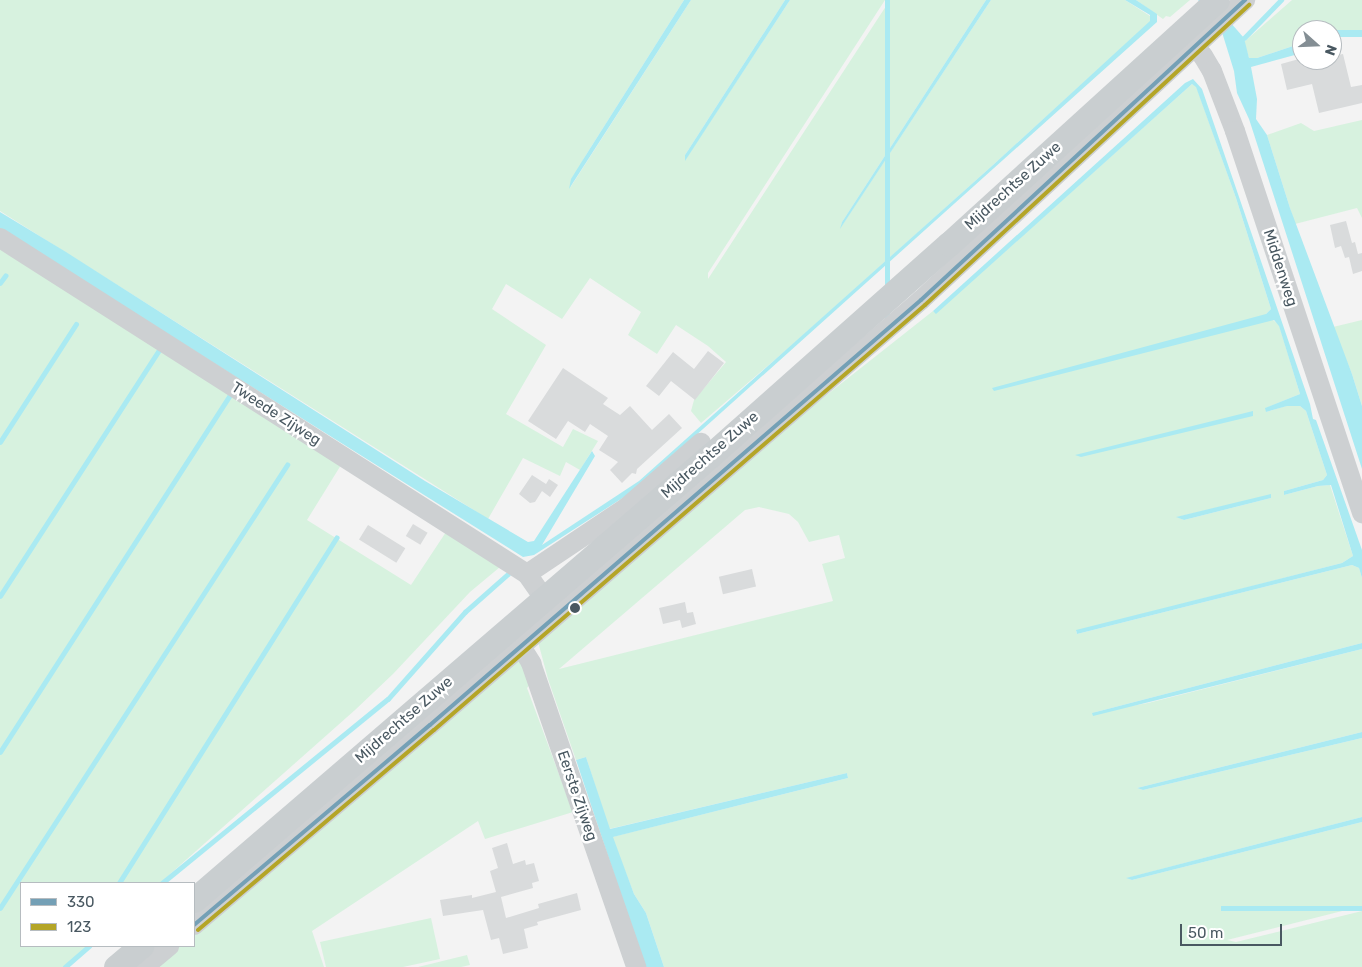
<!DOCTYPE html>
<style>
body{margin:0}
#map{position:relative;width:1362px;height:967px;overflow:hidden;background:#f3f3f3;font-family:Rubik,sans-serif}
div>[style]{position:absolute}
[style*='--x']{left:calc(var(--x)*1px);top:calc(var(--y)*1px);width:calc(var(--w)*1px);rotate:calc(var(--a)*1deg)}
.green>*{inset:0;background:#d7f2df}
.water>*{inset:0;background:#aaeaf2;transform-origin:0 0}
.stream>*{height:4.5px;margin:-2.25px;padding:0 2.25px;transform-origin:2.25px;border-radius:2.25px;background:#aaeaf2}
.building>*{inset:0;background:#d9dbdc;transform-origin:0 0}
.minor>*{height:20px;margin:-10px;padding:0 10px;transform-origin:10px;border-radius:10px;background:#cdd0d2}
.major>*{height:25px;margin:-12.5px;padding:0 12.5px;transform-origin:12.5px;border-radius:12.5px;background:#c9ced0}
.bus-1>*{height:4px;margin:-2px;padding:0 2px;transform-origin:2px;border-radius:2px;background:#74a0b6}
.bus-2>*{height:4px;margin:-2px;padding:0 2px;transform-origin:2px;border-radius:2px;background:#b4a527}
.dots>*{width:14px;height:14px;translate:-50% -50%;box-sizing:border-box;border:2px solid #fff;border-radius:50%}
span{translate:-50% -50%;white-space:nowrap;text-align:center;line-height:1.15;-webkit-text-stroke:5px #fff;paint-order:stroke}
.street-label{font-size:15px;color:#495861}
.legend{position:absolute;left:20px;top:882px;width:175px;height:65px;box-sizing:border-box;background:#fff;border:1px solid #b6bcc0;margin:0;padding:6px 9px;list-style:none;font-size:15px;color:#495861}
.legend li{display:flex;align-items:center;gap:10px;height:25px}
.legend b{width:25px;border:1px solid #b6bcc0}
.north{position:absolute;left:1292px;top:20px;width:50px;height:50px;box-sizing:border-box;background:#fff;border:1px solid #b6bcc0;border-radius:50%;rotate:110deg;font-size:14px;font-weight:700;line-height:20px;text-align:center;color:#495861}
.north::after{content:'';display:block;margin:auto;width:18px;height:22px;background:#848e94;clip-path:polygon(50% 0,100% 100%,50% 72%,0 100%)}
.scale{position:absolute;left:1180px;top:924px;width:102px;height:22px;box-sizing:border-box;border:2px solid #495861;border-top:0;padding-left:6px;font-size:15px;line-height:18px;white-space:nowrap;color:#495861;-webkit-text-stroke:4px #fff;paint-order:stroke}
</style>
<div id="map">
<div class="green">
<i style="clip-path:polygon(0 0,684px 0,584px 158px,570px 188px,691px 0,785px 0,685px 155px,685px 160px,790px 0,885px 0,708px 273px,708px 279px,890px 0,986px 0,842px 222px,841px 227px,991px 0,1125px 0,1150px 16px,1151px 21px,993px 165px,792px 345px,701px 423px,691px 411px,694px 400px,726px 362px,708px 346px,676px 325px,657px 354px,628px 335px,641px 312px,590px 278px,562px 319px,506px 284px,492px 309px,546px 345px,506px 414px,563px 447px,573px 429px,598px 441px,580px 470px,566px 462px,560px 476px,523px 458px,488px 519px,0 211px)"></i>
<i style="clip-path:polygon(1136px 0,1190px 0,1170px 17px,1166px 16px,1163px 19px)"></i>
<i style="clip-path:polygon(1292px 0,1362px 0,1362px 30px,1332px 37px,1332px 30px,1302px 30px,1302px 43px,1257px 58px,1249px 58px,1244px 42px)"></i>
<i style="clip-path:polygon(evenodd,1192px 84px,1196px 86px,1236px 198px,1271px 309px,1266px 314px,1279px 325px,1300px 394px,1266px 408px,1266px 412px,1286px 406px,1300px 406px,1306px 411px,1327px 475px,1323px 480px,1284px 491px,1284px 495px,1318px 486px,1330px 485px,1353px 556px,1342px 563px,1076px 631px,1077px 634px,1352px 565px,1359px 568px,1362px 578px,1362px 643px,1092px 713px,1148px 703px,1362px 649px,1362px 732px,1137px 788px,1143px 790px,1362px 738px,1362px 817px,1127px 878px,1132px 880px,1362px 822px,1362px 906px,1227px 940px,1236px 942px,1362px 911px,1362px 967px,664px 967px,646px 913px,634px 894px,612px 837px,848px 778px,847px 773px,609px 829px,586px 757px,576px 760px,548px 679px,537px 638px,800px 416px,933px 311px,936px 313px,1192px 84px,1271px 495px,1271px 498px,1184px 520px,1177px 517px,1271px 495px,1192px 84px,759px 507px,789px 514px,798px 522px,809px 542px,839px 535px,845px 558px,822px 564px,833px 601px,559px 669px,745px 510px,759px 507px)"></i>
<i style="clip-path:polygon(1362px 120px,1362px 218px,1357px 208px,1295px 224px,1267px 135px,1301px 123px,1314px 131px)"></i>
<i style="clip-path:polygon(0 249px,341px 465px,307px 520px,411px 585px,446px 532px,500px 567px,470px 592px,393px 674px,355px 710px,160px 883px,21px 883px,21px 946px,89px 946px,65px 967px,0 967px)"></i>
<i style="clip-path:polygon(1362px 320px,1362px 406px,1352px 374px,1333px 327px)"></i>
<i style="clip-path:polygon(515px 658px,523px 660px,533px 681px,527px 688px,573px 812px,485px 839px,478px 821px,312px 931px,324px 967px,155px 967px,180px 946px,194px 946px,194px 933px)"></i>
<i style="clip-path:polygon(431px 918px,440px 959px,403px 967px,326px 967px,320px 942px)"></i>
<i style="clip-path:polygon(467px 955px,470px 965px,461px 967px,418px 967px)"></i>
</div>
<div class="water">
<i style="clip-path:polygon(684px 0,691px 0,569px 189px,571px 179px,584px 158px)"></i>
<i style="clip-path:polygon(785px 0,790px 0,685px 161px,685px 155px)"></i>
<i style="left:885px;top:0;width:5px;height:325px"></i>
<i style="clip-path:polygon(986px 0,991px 0,840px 229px,842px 222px)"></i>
<i style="clip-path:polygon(1125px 0,1136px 0,1157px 14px,1157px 22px,635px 490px,534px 555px,523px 557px,0 229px,0 212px,66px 252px,425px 481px,528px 542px,534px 541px,592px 451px,595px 456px,542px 545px,639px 481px,993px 165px,1150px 21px,1150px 15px)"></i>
<i style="clip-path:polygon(1198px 0,1210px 0,1230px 22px,1244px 38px,1249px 58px,1257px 58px,1302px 43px,1302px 53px,1251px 67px,1257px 99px,1256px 119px,1267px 135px,1290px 208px,1352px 374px,1362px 406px,1362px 469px,1249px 119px,1237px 93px,1234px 71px,1221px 29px)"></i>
<i style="left:1362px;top:30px;width:7px;height:31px;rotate:90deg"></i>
<i style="clip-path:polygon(1193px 79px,1202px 89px,1310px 404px,1313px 419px,1316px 420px,1362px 550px,1362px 578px,1359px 568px,1352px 565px,1077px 634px,1076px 630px,1342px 563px,1353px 556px,1331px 485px,1318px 486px,1284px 495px,1284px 491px,1323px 480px,1327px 475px,1306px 411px,1300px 406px,1287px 406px,1266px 412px,1265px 408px,1300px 394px,1279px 326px,1274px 320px,994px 391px,992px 388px,1266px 314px,1271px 309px,1236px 198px,1196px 87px,1192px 84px,936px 314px,933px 311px,1185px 83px)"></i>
<i style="clip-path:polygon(1253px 411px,1253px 416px,1081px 457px,1075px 455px)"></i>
<i style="clip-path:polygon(1271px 494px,1271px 498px,1184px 520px,1176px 517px)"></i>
<i style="clip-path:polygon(1362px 643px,1362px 649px,1093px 716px,1092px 713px)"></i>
<i style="clip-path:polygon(1362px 732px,1362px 738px,1143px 790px,1137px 788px)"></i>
<i style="clip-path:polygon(586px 757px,610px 829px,847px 773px,848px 778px,613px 837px,634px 894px,646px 913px,664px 967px,645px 967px,576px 760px)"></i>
<i style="clip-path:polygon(1362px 817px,1362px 822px,1132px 880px,1126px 878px)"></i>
<i style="left:1362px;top:906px;width:5px;height:141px;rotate:90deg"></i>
</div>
<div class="stream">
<i style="--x:1244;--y:38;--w:53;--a:-45.8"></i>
<i style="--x:0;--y:283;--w:9;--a:-54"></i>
<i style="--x:0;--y:442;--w:140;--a:-57.2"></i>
<i style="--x:0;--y:596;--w:293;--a:-57.1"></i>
<i style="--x:0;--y:752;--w:425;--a:-57.2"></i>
<i style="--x:119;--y:883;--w:408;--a:-57.8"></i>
<i style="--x:162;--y:883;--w:291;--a:-39.2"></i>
<i style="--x:388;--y:699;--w:116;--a:-48.5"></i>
<i style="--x:465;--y:612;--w:57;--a:-41.5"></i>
<i style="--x:0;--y:908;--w:528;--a:-57.06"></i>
<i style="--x:65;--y:967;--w:32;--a:-41"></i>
</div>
<div class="building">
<i style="clip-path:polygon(1343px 54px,1351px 87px,1362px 85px,1362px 103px,1319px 113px,1312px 84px,1287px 90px,1281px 64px,1299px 59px,1301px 64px,1317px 60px,1332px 60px,1332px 56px)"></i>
<i style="clip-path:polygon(1346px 221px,1352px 243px,1355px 242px,1358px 254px,1362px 253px,1362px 271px,1353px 274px,1349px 257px,1345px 258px,1341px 246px,1335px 248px,1330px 225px)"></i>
<i style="clip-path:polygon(708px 351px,724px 363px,695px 400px,671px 381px,659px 396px,646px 386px,673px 352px,694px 369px)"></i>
<i style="clip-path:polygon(563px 368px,608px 398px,603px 404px,620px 415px,630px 406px,652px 430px,669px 414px,682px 428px,637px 469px,636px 474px,632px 473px,622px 483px,610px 470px,618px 462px,599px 450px,608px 436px,590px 424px,585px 432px,568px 421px,556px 439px,528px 421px)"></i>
<i style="clip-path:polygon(532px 475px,546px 484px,549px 479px,558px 485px,550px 497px,542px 491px,535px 502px,530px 503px,519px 494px)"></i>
<i style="left:413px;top:524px;width:17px;height:14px;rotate:31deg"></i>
<i style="left:368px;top:525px;width:44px;height:17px;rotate:32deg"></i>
<i style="left:752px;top:569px;width:18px;height:34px;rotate:77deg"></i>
<i style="clip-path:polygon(685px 602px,687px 613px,693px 612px,696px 624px,682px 628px,680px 620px,663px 624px,659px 608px)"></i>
<i style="clip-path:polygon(507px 843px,513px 864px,525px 860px,526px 865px,534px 863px,539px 881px,532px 883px,533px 888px,501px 897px,506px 918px,539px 908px,538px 904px,577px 893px,581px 910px,537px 922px,538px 925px,524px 929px,528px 948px,503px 954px,499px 938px,491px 940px,483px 910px,443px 916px,440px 900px,472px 895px,472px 898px,496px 892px,490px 871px,498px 868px,492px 848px)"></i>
</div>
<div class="minor">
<i style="--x:1186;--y:37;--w:25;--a:48"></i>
<i style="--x:1203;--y:56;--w:17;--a:59"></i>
<i style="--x:1212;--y:71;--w:64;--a:69"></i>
<i style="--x:1235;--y:131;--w:403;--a:71.6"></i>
<i style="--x:0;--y:238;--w:625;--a:32.52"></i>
<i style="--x:527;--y:574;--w:29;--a:55"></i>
<i style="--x:527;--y:574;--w:120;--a:-33.8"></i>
<i style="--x:627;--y:507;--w:98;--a:-40.9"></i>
<i style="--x:515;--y:637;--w:31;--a:58"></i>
<i style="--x:531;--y:663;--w:322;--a:70.9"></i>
<i style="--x:194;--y:925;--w:309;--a:-40.3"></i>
<i style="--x:430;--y:725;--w:649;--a:-40.88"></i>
<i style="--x:921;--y:300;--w:442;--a:-42.8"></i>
<i style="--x:144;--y:967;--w:33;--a:-40"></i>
</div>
<div class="major">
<i style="--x:194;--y:900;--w:682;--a:-40.72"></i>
<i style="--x:711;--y:455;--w:318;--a:-41.6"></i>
<i style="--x:949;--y:244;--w:362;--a:-42.3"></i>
<i style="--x:116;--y:967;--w:33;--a:-40"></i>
</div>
<div class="bus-1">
<i style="--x:194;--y:925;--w:309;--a:-40.3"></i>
<i style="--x:430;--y:725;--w:649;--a:-40.88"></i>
<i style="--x:921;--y:300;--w:442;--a:-42.8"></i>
</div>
<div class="bus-2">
<i style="--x:198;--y:930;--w:309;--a:-40.3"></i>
<i style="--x:434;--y:730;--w:649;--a:-40.88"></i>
<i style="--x:925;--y:305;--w:442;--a:-42.8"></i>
</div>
<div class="dots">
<i style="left:575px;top:608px;background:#495861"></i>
</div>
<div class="street-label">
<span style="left:1013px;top:186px;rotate:-42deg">Mijdrechtse Zuwe</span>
<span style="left:1280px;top:268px;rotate:72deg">Middenweg</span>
<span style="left:276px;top:414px;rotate:33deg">Tweede Zijweg</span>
<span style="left:710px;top:455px;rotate:-41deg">Mijdrechtse Zuwe</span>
<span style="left:404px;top:720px;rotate:-41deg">Mijdrechtse Zuwe</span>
<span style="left:577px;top:796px;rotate:71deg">Eerste Zijweg</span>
</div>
<ul class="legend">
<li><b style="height:6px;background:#74a0b6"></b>330</li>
<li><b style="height:6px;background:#b4a527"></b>123</li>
</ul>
<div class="north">N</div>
<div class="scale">50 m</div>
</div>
